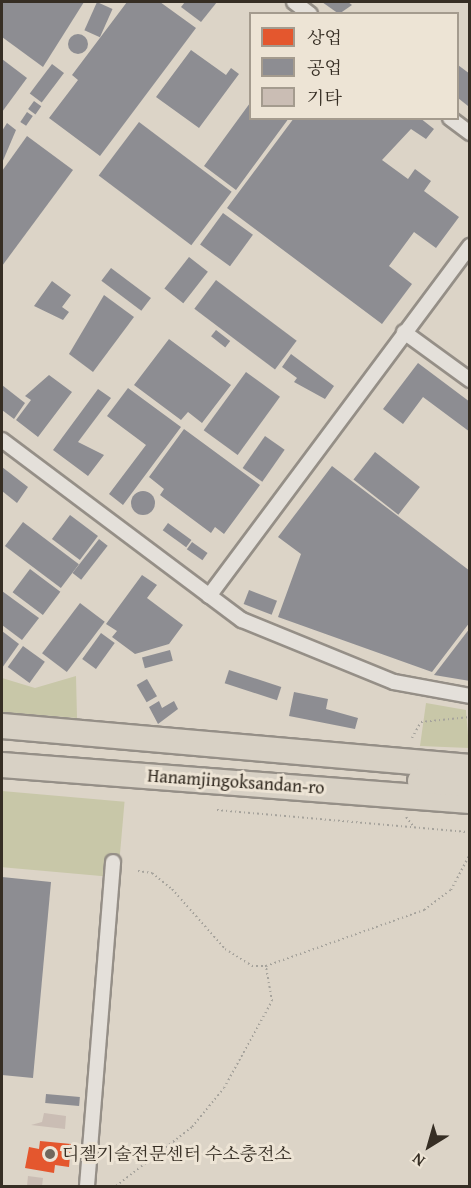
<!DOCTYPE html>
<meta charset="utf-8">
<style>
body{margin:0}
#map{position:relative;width:471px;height:1188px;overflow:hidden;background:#dcd4c7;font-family:"Gentium Book Plus","Noto Serif KR",serif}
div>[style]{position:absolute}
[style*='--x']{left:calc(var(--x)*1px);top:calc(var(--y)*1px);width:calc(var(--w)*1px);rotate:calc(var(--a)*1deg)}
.green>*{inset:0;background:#c8c7a8;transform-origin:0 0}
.shops>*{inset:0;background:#e4572e}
.industry>*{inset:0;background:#8d8d92;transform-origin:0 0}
.round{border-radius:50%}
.building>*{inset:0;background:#cabdb4}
.path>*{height:2px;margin-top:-1px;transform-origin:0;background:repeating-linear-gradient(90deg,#a6a39c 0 1.5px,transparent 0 4.5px)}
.roads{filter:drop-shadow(2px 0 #958f87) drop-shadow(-2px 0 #958f87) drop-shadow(0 2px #958f87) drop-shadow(0 -2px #958f87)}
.minor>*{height:14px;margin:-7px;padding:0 7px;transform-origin:7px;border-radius:7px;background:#e4e0da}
.trunk>*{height:24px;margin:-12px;padding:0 12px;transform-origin:12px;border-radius:12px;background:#d8d1c5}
.dots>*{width:16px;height:16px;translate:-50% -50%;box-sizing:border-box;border:3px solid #ede4d5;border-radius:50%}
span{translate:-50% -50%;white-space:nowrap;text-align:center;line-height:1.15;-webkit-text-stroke:6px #ede4d5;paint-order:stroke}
.street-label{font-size:18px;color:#362e24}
.poi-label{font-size:18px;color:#362e24}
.left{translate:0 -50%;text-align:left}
.frame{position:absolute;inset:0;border:3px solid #362e24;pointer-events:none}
.legend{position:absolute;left:249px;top:12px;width:210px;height:108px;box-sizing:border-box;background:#ede4d5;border:2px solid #a49b8e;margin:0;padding:8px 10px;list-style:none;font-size:18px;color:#362e24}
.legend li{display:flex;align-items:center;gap:12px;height:30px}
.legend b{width:30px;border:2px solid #a49b8e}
.north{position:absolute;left:399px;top:1116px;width:60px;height:60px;-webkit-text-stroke:4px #ede4d5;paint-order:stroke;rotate:217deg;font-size:16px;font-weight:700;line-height:24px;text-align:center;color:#362e24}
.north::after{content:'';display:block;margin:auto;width:21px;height:27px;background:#362e24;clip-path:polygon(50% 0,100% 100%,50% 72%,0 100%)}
</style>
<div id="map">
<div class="green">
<i style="clip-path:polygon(76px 676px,77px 718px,2px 712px,2px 678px,35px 688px)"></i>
<i style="clip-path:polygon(426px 703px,466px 710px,469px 748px,420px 746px)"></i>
<i style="left:2px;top:791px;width:123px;height:76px;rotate:5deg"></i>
</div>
<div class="shops">
<i style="clip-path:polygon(40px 1141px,71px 1144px,69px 1167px,55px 1165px,54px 1173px,25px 1168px,29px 1147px,39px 1149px)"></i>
</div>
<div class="industry">
<i style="clip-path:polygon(2px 2px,84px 2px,43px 67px,2px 37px)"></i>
<i style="left:97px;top:2px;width:17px;height:31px;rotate:24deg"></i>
<i style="clip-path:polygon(127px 2px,160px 2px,196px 28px,100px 156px,49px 118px,78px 80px,72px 75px)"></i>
<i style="clip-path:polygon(185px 2px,217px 2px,201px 22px,181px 7px)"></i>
<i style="clip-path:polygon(322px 2px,348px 2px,352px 5px,339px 14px)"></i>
<i class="round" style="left:68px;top:34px;width:20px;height:20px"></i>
<i style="clip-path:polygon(191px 50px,226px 75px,231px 68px,239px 74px,199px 128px,156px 97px)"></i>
<i style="clip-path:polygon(2px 59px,27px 78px,2px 112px)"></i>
<i style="left:52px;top:64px;width:15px;height:37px;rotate:37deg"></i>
<i style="clip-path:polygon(458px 65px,470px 74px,468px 106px,458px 98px)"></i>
<i style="left:34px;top:101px;width:9px;height:10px;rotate:36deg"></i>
<i style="clip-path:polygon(250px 103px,250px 118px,289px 118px,236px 190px,204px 166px)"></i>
<i style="left:27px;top:112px;width:7px;height:12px;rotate:34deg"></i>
<i style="clip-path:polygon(294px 118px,420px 118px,434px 129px,426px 139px,411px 129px,382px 160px,408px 179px,415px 169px,431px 181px,424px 191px,459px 217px,436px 248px,414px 232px,389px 266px,412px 284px,382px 324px,227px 208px)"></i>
<i style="left:139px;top:122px;width:116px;height:67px;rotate:37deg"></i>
<i style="clip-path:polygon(7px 123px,16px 130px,2px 163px,2px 131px)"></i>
<i style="clip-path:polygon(27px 136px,73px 170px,2px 266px,2px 171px)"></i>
<i style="left:223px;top:213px;width:37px;height:39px;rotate:36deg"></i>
<i style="left:189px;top:257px;width:24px;height:40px;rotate:38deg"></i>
<i style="left:111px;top:268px;width:50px;height:16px;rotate:37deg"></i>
<i style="left:216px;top:280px;width:101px;height:36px;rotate:37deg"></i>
<i style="clip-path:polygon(52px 281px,71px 295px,62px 307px,69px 312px,63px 320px,34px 306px)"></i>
<i style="clip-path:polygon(104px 295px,134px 317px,93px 372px,69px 354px)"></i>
<i style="left:216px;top:330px;width:18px;height:8px;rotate:38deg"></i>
<i style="clip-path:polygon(169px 339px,231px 385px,202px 423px,188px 412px,181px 420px,134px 385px)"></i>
<i style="clip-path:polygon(291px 354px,334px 386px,325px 399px,294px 382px,297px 378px,282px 367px)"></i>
<i style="clip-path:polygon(418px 363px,470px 402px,470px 432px,423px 397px,403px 424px,383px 409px)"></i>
<i style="left:246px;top:372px;width:42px;height:72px;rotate:36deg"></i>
<i style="clip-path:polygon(49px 375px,72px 392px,38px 437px,16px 420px,31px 400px,25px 396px)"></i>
<i style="clip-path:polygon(2px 385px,25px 403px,14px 419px,2px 410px)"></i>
<i style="clip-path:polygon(128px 388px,181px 427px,123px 505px,109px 494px,146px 445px,107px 416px)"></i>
<i style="clip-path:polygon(98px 389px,111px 398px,78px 442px,104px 455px,88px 476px,53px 450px)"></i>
<i style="clip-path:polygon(184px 429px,260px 485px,224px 534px,215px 527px,211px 533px,160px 495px,164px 489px,149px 477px)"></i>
<i style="left:265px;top:436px;width:24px;height:39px;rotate:35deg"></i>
<i style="left:375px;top:452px;width:57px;height:35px;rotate:38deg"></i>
<i style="clip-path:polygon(332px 466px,470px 571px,470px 622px,432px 672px,278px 617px,301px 554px,278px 537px)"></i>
<i style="clip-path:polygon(2px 467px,28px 487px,17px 503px,2px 491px)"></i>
<i class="round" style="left:131px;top:491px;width:24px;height:24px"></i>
<i style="left:70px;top:515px;width:35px;height:30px;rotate:37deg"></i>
<i style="left:23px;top:522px;width:70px;height:30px;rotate:37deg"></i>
<i style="left:168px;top:523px;width:29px;height:9px;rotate:36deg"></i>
<i style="left:99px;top:539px;width:11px;height:43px;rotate:38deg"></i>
<i style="left:192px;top:542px;width:19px;height:9px;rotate:35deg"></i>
<i style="left:30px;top:569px;width:38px;height:29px;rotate:37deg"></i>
<i style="clip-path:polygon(142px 575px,157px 585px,147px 598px,183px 625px,169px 644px,135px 654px,112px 637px,117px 631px,106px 624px)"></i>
<i style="left:249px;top:590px;width:30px;height:15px;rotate:21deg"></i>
<i style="clip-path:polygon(2px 591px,39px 618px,22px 640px,2px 625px)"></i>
<i style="left:80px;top:603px;width:31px;height:63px;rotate:37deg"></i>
<i style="clip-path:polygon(470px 628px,470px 681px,434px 675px)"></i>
<i style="clip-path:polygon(2px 631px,19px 644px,2px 668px)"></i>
<i style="left:101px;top:633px;width:17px;height:32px;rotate:36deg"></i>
<i style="left:23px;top:646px;width:27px;height:26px;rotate:36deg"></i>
<i style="left:170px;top:650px;width:11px;height:29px;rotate:75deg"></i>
<i style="left:229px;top:670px;width:55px;height:14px;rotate:18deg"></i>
<i style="left:147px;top:679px;width:20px;height:12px;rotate:60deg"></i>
<i style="clip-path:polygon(294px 692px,328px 699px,326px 709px,358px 718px,355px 729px,289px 716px)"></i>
<i style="clip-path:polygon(159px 701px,162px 708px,174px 701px,178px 709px,158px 724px,149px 707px)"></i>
<i style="clip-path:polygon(2px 877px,51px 882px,33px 1078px,2px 1075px)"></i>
<i style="left:46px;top:1094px;width:34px;height:9px;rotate:5deg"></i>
</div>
<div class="building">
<i style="clip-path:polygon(44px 1113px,66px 1116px,65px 1129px,31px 1125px,42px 1122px)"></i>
<i style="clip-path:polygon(28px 1176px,43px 1178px,42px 1186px,27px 1186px)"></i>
</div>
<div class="path">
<i style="--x:412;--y:738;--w:18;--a:-61"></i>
<i style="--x:421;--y:722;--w:49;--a:-5.8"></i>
<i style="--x:217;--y:810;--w:254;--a:5"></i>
<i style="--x:406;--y:817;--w:13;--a:51"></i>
<i style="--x:138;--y:871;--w:14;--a:8"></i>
<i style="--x:152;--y:873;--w:26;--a:39"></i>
<i style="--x:172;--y:889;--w:80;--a:48.5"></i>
<i style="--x:225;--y:949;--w:32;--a:32"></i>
<i style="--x:252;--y:966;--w:14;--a:0"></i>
<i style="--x:266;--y:966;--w:168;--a:-19.5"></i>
<i style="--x:424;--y:910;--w:34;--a:-37"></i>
<i style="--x:451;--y:890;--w:41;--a:-62.2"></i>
<i style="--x:116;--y:1186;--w:96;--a:-37.8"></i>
<i style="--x:192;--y:1127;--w:50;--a:-50.6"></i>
<i style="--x:224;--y:1088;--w:99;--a:-61.1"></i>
<i style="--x:272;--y:1001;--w:36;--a:-100"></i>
</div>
<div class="roads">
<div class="minor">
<i style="--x:294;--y:2;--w:20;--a:37"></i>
<i style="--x:450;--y:118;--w:25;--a:37"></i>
<i style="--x:404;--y:332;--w:82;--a:36"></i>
<i style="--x:2;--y:440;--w:300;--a:36.9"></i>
<i style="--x:242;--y:620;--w:164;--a:22.2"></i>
<i style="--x:394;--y:682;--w:77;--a:10.4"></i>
<i style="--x:209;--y:596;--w:437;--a:-53.3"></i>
<i style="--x:87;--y:1186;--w:325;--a:-85.4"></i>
</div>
<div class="trunk">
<i style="--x:2;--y:726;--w:470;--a:5"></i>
<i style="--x:2;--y:765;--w:469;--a:4.4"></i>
<i style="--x:420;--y:781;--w:50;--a:3.4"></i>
</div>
</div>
<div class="dots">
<i style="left:50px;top:1154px;background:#70685d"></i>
</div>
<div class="street-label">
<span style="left:236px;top:782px;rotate:4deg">Hanamjingoksandan-ro</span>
</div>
<div class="poi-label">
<span class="left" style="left:62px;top:1154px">디젤기술전문센터 수소충전소</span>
</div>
<div class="frame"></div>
<ul class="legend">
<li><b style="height:16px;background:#e4572e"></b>상업</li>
<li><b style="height:16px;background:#8d8d92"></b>공업</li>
<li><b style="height:16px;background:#cabdb4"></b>기타</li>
</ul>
<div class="north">N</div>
</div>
